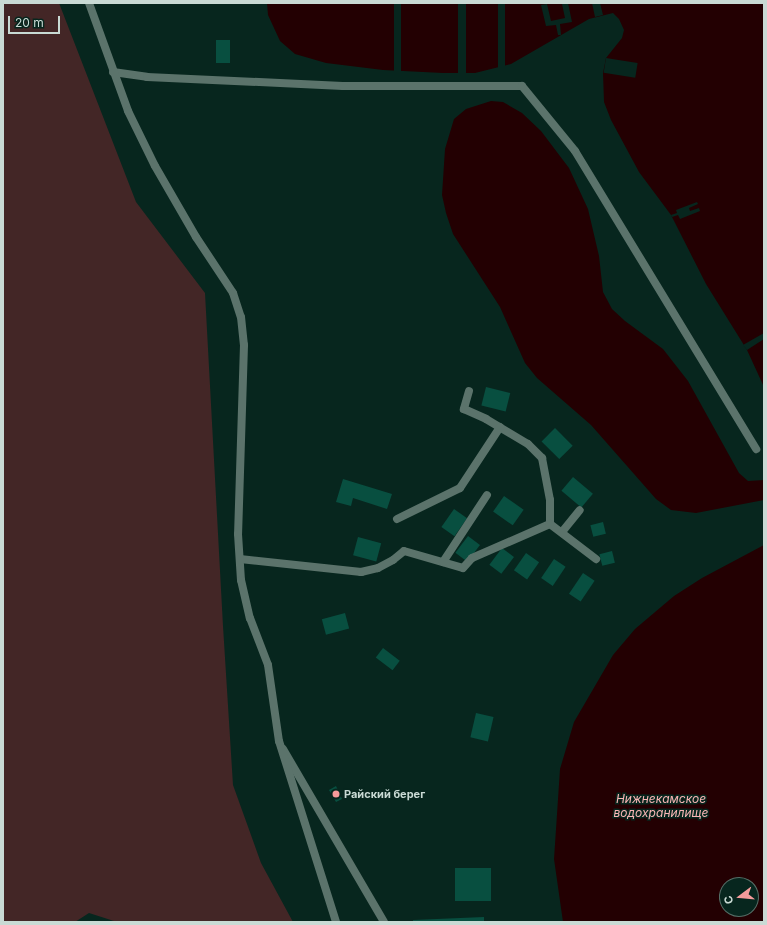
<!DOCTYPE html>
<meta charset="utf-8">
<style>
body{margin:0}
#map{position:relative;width:767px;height:925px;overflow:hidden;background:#07261e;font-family:Inter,sans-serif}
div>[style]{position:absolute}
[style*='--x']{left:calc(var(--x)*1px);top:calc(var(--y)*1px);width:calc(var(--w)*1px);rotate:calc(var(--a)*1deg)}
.green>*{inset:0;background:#432626}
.water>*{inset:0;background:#230002}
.pier>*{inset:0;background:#07261e;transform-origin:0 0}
.building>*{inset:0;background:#084f40;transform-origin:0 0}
.service>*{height:8px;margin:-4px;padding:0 4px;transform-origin:4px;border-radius:4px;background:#5b736b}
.minor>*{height:8px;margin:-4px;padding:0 4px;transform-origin:4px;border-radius:4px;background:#5b736b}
.dots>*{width:11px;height:11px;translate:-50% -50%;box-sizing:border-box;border:2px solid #07261e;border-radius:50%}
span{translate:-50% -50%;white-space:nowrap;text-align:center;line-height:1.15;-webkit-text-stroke:3px #07261e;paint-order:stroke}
.poi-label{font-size:11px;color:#c9dad4;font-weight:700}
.left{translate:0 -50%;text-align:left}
.water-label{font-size:12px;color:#fab6b5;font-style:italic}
.frame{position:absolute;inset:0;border:4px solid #c9dad4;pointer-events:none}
.north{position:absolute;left:719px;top:877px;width:40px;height:40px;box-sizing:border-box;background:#07261e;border:1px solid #556e67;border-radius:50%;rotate:254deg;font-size:11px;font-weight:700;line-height:16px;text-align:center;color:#c9dad4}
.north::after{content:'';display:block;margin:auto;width:14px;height:18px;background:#f59b9b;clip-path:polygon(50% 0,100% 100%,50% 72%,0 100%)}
.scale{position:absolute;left:8px;top:16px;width:52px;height:18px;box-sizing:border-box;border:2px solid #c9dad4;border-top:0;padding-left:5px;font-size:12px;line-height:14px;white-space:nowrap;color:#c9dad4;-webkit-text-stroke:3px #07261e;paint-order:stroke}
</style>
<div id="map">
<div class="green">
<i style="clip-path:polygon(3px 3px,59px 3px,136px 202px,205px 293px,223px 626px,233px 785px,261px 863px,293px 922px,117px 922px,89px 913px,75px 922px,3px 922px)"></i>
</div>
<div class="water">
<i style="clip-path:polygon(267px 3px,764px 3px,764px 387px,747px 350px,706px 284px,671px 215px,639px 172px,611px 120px,604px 102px,603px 73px,606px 58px,622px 38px,624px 30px,619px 19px,613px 13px,589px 19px,511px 64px,475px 73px,443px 73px,383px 70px,326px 63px,295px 54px,280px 41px,268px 15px)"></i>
<i style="clip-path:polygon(491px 101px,503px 102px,522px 113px,541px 131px,569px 168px,588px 209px,599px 256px,603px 292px,612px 309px,625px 321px,663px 349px,688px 381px,739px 473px,748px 481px,764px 480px,764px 500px,696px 513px,671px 510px,656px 499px,591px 425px,537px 378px,525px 363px,500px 307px,453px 234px,446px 213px,442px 195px,445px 149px,454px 119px,466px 109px)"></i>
<i style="clip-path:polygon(evenodd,764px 545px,764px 922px,563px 922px,554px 859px,560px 769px,574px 722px,613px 655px,635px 629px,674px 596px,702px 578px,764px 545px,727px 885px,751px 885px,751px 909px,727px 909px,727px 885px)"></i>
</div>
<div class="pier">
<i style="left:394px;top:3px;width:7px;height:69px"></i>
<i style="left:458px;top:3px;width:8px;height:70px"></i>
<i style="left:498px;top:3px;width:7px;height:65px"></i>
<i style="clip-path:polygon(568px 3px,572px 22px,560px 24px,561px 35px,558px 35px,556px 25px,546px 26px,541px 5px,547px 4px,551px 21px,565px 18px,562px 4px)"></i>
<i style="clip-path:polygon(592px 3px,600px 3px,603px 15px,595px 17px)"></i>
<i style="left:606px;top:58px;width:32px;height:15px;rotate:9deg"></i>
<i style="clip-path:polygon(697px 202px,698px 204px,689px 208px,690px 211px,699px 208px,700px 211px,680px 219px,678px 215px,672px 217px,671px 215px,677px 213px,676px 210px)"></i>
<i style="clip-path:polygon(764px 333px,764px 339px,747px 350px,743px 345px)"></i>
</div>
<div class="building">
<i style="left:216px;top:40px;width:14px;height:23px"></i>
<i style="left:486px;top:387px;width:25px;height:19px;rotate:14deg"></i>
<i style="left:555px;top:428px;width:25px;height:19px;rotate:45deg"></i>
<i style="left:573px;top:477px;width:26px;height:18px;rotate:40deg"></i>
<i style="clip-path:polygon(343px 479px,392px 494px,387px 509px,353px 498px,351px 506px,336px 502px)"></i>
<i style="left:504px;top:496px;width:24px;height:19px;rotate:35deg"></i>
<i style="left:454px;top:509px;width:16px;height:22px;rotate:35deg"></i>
<i style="left:603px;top:522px;width:12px;height:13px;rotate:76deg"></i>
<i style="left:468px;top:536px;width:15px;height:21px;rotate:37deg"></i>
<i style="left:358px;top:537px;width:24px;height:19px;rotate:15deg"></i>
<i style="left:502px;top:548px;width:15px;height:21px;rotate:37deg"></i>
<i style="left:612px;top:551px;width:12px;height:13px;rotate:76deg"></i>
<i style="left:526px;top:553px;width:16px;height:21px;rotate:35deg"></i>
<i style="left:554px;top:559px;width:14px;height:23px;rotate:34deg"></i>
<i style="left:583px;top:573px;width:14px;height:25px;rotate:34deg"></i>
<i style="left:345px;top:613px;width:16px;height:24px;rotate:75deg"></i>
<i style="left:383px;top:648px;width:21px;height:12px;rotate:37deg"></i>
<i style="left:476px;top:713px;width:18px;height:25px;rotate:13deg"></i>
<i style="clip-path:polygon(336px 786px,342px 799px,336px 802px,329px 790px)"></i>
<i style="left:455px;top:868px;width:36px;height:33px"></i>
<i style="clip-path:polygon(484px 917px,484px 922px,413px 922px,413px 920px)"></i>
</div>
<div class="service">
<i style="--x:113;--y:72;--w:34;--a:8"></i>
<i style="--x:147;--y:77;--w:196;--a:2.6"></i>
<i style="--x:343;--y:86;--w:179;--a:0"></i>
<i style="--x:522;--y:86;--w:84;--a:50.8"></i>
<i style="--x:575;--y:151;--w:349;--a:58.7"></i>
<i style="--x:469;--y:391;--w:19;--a:106"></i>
<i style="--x:464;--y:409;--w:24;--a:24"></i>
<i style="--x:486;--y:419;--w:49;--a:30.8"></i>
<i style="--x:528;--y:444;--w:20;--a:45"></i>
<i style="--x:542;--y:458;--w:43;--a:79.2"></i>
<i style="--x:550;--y:500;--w:24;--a:90"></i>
<i style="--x:397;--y:519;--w:70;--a:-26.2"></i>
<i style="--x:460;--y:488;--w:73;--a:-56.7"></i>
<i style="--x:562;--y:532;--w:28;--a:-51"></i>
<i style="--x:240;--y:559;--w:122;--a:6.1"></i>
<i style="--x:361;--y:572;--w:17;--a:-13"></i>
<i style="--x:378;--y:568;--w:17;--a:-28"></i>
<i style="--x:393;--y:560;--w:14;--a:-39"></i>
<i style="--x:404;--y:551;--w:61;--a:16.1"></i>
<i style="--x:463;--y:568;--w:13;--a:-48"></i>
<i style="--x:472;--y:558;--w:85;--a:-23.6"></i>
<i style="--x:550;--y:524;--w:58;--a:37.3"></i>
<i style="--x:443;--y:562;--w:80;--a:-56.7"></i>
<i style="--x:283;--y:749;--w:200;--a:59.7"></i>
</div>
<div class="minor">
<i style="--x:89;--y:3;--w:115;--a:70.1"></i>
<i style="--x:128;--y:111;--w:61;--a:63.9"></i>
<i style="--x:155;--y:166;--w:82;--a:60"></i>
<i style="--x:196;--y:237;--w:67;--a:56.5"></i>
<i style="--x:233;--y:293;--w:25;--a:72"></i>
<i style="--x:241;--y:317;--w:28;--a:84"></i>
<i style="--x:244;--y:345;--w:189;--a:91.8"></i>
<i style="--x:238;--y:534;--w:46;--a:86.3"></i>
<i style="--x:241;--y:580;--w:39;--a:77"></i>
<i style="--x:250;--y:618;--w:50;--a:69"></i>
<i style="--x:268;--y:665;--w:77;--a:81.8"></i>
<i style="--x:279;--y:741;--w:190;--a:72.5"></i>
</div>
<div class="dots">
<i style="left:336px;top:794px;background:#f59b9b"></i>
</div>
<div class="poi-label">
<span class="left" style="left:344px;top:794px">Райский берег</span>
</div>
<div class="water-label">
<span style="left:661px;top:806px">Нижнекамское<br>водохранилище</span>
</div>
<div class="frame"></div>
<div class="north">С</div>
<div class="scale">20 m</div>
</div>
